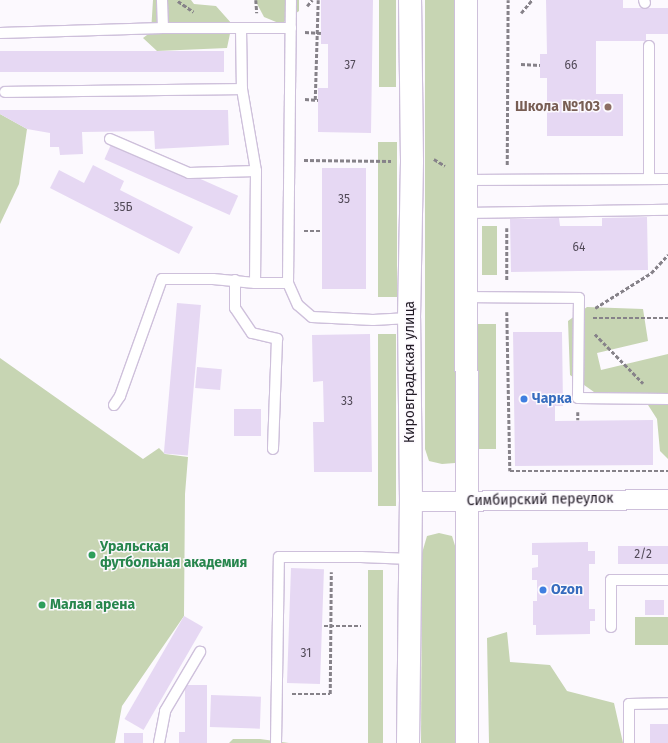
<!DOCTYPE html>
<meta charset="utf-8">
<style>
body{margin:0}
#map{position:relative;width:668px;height:743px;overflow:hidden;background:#fcf9fe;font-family:"Fira Sans",sans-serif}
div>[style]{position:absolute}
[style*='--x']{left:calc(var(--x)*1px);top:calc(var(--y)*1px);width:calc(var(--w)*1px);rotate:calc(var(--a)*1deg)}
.green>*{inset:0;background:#c7d5b3;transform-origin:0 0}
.building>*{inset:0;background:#e6d8f3;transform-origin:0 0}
.path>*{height:2.5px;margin-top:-1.25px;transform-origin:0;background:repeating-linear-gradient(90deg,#868289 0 4px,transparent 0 6px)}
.roads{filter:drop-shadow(1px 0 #cec0db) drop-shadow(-1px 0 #cec0db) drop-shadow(0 1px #cec0db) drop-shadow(0 -1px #cec0db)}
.lane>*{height:10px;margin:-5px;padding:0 5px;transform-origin:5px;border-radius:5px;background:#fff}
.street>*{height:19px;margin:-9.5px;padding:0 9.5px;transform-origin:9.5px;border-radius:9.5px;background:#fff}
.secondary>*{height:22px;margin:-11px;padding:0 11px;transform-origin:11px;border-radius:11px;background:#fff}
.dots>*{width:11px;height:11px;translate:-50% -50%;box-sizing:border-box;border:2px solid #fcf9fe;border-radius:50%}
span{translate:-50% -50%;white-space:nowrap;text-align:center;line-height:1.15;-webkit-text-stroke:3px #fcf9fe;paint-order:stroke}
.number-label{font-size:12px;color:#524a58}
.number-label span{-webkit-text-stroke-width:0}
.education-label{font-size:14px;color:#785e54;font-weight:700}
.right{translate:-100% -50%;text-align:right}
.street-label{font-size:14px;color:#211b25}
.shop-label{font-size:14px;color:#366cbe;font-weight:700}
.left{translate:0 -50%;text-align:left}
.leisure-label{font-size:14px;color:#27864d;font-weight:700}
</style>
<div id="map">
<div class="green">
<i style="clip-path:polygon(153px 0,191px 0,194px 4px,216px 6px,232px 24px,227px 48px,157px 51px,143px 38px,151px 32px)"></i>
<i style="clip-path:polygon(255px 0,299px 0,299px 11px,281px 24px,264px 17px)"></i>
<i style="left:379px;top:0;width:17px;height:87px"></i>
<i style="clip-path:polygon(425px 0,459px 0,459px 450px,455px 463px,442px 464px,429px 461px,425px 449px)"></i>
<i style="clip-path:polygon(0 114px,27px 129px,19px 184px,0 224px)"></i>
<i style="left:378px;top:142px;width:19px;height:155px"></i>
<i style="left:482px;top:226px;width:15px;height:49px"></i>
<i style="clip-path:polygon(587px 307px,643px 309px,648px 341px,597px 353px,601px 370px,668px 354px,668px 459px,660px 451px,657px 419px,641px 394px,594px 392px,570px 375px,568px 321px)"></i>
<i style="left:476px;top:324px;width:20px;height:125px"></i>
<i style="left:378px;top:334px;width:18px;height:172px"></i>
<i style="clip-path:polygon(0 358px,143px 459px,159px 448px,165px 454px,188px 457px,185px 494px,184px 616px,122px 706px,115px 743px,0 743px)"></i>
<i style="clip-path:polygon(439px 533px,452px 536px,458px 555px,457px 743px,421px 743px,422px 553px,427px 536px)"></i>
<i style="left:368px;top:570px;width:15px;height:173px"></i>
<i style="left:635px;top:617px;width:33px;height:28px"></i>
<i style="clip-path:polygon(507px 632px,510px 662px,550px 665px,567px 691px,614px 703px,623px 743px,489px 743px,487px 638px)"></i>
<i style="clip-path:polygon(233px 739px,260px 739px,289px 743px,229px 743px)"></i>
</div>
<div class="building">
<i style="clip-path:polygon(321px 0,373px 0,371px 133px,318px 132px,318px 88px,328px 88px,328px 44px,321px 44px)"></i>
<i style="clip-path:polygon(546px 0,623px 0,623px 8px,668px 8px,668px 34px,646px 34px,646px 41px,596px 41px,596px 94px,623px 94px,623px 136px,547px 136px,547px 78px,540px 78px,540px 54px,547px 54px)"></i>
<i style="left:224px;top:51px;width:21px;height:224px;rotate:90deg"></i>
<i style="clip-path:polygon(0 110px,228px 110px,229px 145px,155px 149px,154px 131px,82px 132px,83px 154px,60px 155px,59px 147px,50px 147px,50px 133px,27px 129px,0 114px)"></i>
<i style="left:113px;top:140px;width:137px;height:21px;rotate:24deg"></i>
<i style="clip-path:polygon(93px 165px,124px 181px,120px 190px,193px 227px,179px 254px,50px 188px,59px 170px,84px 183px)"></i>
<i style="left:322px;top:168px;width:44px;height:121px"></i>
<i style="clip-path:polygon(647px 217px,648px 270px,511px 272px,510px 219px,559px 218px,560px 226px,602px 226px,602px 218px)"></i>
<i style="left:177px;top:303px;width:24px;height:151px;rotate:5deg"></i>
<i style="clip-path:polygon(513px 332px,562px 332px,563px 406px,555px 406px,555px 421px,653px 420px,653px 465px,515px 466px)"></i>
<i style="clip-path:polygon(370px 334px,372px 472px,314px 472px,313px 422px,324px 422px,323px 381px,313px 382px,312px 335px)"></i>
<i style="left:197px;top:367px;width:25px;height:21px;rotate:5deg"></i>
<i style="left:234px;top:409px;width:27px;height:27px"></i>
<i style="clip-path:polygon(588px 542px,588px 551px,595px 551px,595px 564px,589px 564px,589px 609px,595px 609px,595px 621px,590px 621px,590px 634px,536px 635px,536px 625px,533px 625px,533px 601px,537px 601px,537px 580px,532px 580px,532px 568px,538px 567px,538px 555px,532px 555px,532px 543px)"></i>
<i style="left:668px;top:546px;width:18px;height:50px;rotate:90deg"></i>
<i style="left:291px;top:568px;width:33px;height:115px;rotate:2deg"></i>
<i style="left:645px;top:600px;width:19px;height:15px"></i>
<i style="left:184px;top:616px;width:22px;height:119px;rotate:30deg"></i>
<i style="clip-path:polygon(185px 685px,207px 685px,207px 743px,179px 743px,179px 732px,185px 732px)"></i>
<i style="left:211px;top:695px;width:50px;height:32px;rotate:2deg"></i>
<i style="left:650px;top:724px;width:18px;height:19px"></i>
<i style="left:143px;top:733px;width:10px;height:19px;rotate:90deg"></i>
</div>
<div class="path">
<i style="--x:256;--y:0;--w:13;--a:86"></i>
<i style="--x:178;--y:1;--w:19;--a:35"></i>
<i style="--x:307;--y:6;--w:8;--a:-50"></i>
<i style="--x:521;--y:13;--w:17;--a:-50"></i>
<i style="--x:305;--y:32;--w:16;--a:4"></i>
<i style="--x:521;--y:64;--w:19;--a:3"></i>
<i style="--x:305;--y:99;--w:13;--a:4"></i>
<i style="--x:315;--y:100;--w:100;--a:-88.3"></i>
<i style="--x:434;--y:159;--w:13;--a:32"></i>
<i style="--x:304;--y:160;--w:87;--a:0.7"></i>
<i style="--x:507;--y:165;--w:165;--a:-89.7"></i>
<i style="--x:507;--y:228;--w:53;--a:90"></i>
<i style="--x:304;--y:231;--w:18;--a:0"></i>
<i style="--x:595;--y:308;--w:66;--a:-32"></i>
<i style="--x:651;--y:273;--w:25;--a:-47"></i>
<i style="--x:507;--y:312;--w:159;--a:88.9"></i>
<i style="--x:510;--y:471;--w:158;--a:0"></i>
<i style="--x:593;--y:318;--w:75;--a:0"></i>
<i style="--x:595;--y:334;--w:69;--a:45.6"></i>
<i style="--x:578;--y:412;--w:8;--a:90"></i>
<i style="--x:324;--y:626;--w:37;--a:0"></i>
<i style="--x:292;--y:694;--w:38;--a:0"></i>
<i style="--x:330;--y:694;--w:122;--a:-89.5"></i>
</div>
<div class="roads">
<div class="lane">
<i style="--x:162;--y:0;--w:28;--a:88"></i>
<i style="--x:644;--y:0;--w:3;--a:72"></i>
<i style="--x:241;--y:28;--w:61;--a:89.1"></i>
<i style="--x:242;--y:89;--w:83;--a:80.3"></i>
<i style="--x:256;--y:171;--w:112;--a:90.5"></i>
<i style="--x:0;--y:33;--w:163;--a:-1.8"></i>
<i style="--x:163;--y:28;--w:128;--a:0"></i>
<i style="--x:5;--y:92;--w:237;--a:-0.7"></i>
<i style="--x:110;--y:139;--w:86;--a:23.3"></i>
<i style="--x:189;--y:173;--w:67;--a:-1.7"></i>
<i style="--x:649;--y:178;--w:132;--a:-90"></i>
<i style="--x:466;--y:180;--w:201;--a:-0.3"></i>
<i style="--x:466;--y:213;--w:202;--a:-0.9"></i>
<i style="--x:235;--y:280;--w:28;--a:90"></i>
<i style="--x:235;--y:308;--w:30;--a:56"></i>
<i style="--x:252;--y:333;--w:26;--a:13"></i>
<i style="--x:277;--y:339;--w:110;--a:92.1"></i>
<i style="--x:288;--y:283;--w:283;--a:-89.4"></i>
<i style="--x:466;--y:297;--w:113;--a:0.5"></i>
<i style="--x:579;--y:298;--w:100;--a:90.6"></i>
<i style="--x:578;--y:398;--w:90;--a:0.6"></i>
<i style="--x:114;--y:405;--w:11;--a:-56"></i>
<i style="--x:120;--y:396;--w:124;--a:-70.3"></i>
<i style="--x:162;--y:279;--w:51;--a:0"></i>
<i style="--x:213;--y:279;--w:42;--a:5.4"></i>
<i style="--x:255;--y:283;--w:33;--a:0"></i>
<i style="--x:288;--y:283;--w:24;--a:66"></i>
<i style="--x:298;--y:305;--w:18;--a:41"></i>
<i style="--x:312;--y:317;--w:61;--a:2.8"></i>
<i style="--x:373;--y:320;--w:36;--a:-3"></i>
<i style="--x:611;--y:627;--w:47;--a:-90"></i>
<i style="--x:611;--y:580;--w:57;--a:0"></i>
<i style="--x:159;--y:743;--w:33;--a:-79"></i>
<i style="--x:165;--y:711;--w:69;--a:-59.3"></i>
<i style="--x:276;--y:743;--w:186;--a:-89.1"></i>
<i style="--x:279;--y:557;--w:82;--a:0"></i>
<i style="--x:361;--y:557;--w:50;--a:2.3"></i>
<i style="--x:629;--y:743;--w:39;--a:-90"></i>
<i style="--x:629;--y:704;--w:39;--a:-1"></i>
</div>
<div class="street">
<i style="--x:411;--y:501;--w:257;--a:-0.4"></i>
</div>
<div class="secondary">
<i style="--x:466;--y:0;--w:743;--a:89.92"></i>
<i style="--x:408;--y:743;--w:242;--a:-89.3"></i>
<i style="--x:411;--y:501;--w:183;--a:-90.6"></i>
<i style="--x:409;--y:318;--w:157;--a:-88.9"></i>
<i style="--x:412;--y:161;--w:161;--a:-90.7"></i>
</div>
</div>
<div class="dots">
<i style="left:608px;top:107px;background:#8d6e63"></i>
<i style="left:524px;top:399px;background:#3f7fe0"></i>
<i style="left:92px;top:555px;background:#2e9e5b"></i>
<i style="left:543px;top:590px;background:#3f7fe0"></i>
<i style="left:42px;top:605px;background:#2e9e5b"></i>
</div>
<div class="number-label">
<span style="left:350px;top:66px">37</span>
<span style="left:571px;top:66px">66</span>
<span style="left:344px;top:200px">35</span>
<span style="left:123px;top:208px">35Б</span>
<span style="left:579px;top:248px">64</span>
<span style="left:347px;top:402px">33</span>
<span style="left:643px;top:555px">2/2</span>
<span style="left:306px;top:654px">31</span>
</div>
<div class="education-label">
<span class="right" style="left:600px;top:107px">Школа №103</span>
</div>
<div class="street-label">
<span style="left:410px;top:372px;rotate:-90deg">Кировградская улица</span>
<span style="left:540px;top:500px;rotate:-1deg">Симбирский переулок</span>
</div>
<div class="shop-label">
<span class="left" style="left:532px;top:399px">Чарка</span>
<span class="left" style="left:551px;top:590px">Ozon</span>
</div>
<div class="leisure-label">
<span class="left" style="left:100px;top:555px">Уральская<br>футбольная академия</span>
<span class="left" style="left:50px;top:605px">Малая арена</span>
</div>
</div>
